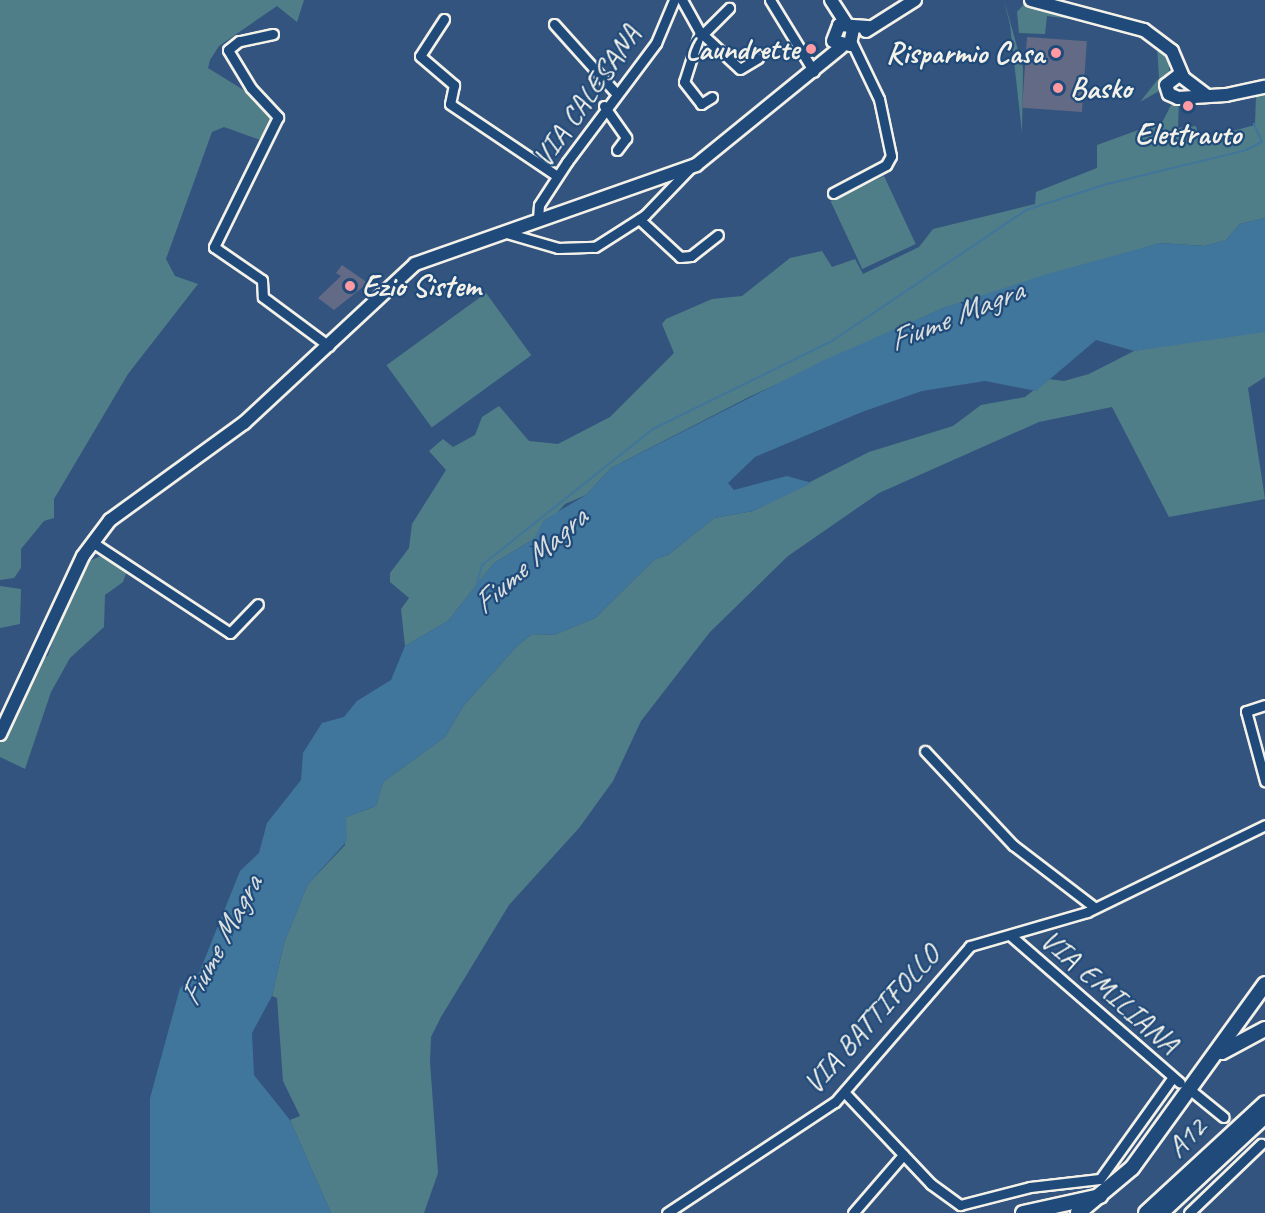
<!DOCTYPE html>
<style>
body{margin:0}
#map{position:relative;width:1265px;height:1213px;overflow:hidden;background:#33547e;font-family:Caveat,sans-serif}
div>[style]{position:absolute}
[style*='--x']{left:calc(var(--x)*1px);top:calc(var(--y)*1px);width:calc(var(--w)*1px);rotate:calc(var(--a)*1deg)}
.green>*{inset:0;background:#507e88;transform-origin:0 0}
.water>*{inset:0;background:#40759c}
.stream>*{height:2px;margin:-1px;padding:0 1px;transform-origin:1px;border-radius:1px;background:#40759c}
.building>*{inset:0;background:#626a86;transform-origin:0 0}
.minor-tunnel>*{height:9px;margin-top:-4.5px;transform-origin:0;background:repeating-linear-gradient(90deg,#506c8e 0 9px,transparent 0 13.5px)}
.roads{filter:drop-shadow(2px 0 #f4f1e8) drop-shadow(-2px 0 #f4f1e8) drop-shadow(0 2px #f4f1e8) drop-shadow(0 -2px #f4f1e8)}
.minor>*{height:9px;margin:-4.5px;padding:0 4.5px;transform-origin:4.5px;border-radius:4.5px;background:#1f4a7a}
.major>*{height:12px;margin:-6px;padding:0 6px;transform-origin:6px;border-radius:6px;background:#1f4a7a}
.highway>*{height:14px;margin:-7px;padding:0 7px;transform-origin:7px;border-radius:7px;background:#1f4a7a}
.dots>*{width:16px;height:16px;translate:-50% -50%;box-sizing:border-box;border:3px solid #1f4a7a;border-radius:50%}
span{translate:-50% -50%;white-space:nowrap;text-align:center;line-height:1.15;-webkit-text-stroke:4.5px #1f4a7a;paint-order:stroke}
.poi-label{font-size:30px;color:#f4f1e8;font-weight:700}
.right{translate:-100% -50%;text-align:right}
.left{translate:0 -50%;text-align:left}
.street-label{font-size:30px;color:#f4f1e8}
.water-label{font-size:32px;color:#d9dedd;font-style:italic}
</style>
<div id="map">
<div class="green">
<i style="clip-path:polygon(0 0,304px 0,297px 22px,277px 6px,219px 46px,210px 60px,208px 68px,271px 107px,275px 114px,266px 142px,224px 127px,212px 132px,166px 259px,175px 276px,198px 284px,128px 374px,54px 499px,54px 518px,44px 521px,21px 549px,21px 568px,14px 578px,0 580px)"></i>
<i style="clip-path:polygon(1004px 0,1023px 68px,1022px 133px,1010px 25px)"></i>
<i style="clip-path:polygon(1025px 3px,1071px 13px,1071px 19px,1047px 16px,1045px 34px,1019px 33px,1017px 12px)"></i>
<i style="clip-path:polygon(1157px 46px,1169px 62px,1169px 73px,1159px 91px,1140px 102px,1159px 78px)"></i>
<i style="clip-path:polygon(1265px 93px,1265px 218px,1240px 224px,1226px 240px,1205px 246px,1160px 243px,943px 308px,749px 397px,611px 468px,586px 495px,565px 504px,534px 539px,494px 563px,448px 621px,405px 646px,401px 609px,409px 598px,390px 582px,390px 573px,409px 548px,412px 524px,446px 470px,429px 451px,443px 439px,453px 447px,475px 435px,482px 417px,499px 406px,529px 441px,558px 444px,610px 417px,674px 353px,662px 324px,666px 319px,712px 299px,742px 296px,790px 258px,822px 251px,832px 267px,855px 259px,863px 274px,919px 247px,933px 229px,1035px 204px,1036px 192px,1097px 168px,1097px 145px,1163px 121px,1173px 101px,1179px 99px,1178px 128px,1196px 126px,1199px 140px,1255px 125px,1256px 95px)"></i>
<i style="left:884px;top:176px;width:75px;height:59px;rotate:65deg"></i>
<i style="left:486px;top:293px;width:77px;height:123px;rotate:54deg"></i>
<i style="clip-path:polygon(1238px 332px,1265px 332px,1265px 377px,1248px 388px,1265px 499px,1169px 517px,1112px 407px,1039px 422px,879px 493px,788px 556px,710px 632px,641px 721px,613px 781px,579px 828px,509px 905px,441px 1017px,431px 1037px,430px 1062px,438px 1173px,424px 1213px,331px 1213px,290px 1120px,300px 1116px,283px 1081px,277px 998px,272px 996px,284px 943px,308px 884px,345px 845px,346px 817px,376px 806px,383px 782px,445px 737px,464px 705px,517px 646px,532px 634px,554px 635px,595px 618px,655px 559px,668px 555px,714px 518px,753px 511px,869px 452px,953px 426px,981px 405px,1025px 397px,1048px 379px,1064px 381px,1089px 374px,1134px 351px)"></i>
<i style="clip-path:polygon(110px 552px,129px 565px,123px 582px,105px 595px,104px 627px,70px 658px,51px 692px,25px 769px,0 757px,0 741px,41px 658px,48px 656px,65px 603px,73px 599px,74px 584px,87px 562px)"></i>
<i style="clip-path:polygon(0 586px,21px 589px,20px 624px,0 628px)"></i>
</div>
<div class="water">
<i style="clip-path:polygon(1265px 218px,1265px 332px,1134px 351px,1096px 340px,1036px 391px,985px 381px,922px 391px,862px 412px,755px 457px,728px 483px,734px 490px,787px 476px,812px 483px,753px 511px,714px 518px,668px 555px,655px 559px,595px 618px,554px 635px,532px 634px,517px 646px,464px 705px,445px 737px,383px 782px,376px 806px,346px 817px,347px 841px,308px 884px,284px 943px,272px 996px,252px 1033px,254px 1075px,290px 1120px,331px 1213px,150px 1213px,150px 1098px,180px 988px,199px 973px,240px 871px,259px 853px,267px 823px,301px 780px,303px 753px,322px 723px,344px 717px,357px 701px,391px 680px,405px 646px,448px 621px,494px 563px,534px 539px,544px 520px,586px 495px,611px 468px,822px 361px,943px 308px,1044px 275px,1160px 243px,1205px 246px,1226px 240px,1240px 224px)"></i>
</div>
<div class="stream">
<i style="--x:475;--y:591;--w:27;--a:-75"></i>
<i style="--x:482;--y:565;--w:218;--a:-38.5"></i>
<i style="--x:653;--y:429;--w:199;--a:-26.2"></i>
<i style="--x:832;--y:341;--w:234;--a:-34"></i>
<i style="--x:1026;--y:210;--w:85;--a:-17.8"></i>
<i style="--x:1107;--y:184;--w:143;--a:-13.7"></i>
<i style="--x:1246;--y:150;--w:18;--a:-27"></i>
<i style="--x:1262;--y:142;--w:20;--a:-114"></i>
</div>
<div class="building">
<i style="left:1027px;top:37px;width:60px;height:71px;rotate:4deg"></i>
<i style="clip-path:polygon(342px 265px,368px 283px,334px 310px,318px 298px,341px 276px,336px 273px)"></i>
</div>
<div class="minor-tunnel">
<i style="--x:1224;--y:1117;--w:44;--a:36.6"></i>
</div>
<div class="roads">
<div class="minor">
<i style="--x:682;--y:0;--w:37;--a:61"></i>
<i style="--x:700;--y:32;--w:54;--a:42.8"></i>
<i style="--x:740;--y:69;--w:21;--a:-31"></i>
<i style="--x:770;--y:0;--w:84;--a:58.6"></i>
<i style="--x:444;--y:19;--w:44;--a:123"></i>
<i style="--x:420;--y:56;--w:45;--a:40.5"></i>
<i style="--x:454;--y:85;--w:19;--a:102"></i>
<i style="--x:450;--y:104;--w:129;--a:33.9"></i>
<i style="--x:554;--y:24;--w:91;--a:48.1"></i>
<i style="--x:700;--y:32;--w:52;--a:107.7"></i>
<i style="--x:684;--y:82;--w:28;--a:52"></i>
<i style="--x:701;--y:104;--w:13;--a:-32"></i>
<i style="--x:273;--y:34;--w:35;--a:168"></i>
<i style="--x:239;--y:41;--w:14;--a:141"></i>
<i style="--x:228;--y:50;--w:44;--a:58.8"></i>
<i style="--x:251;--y:88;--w:40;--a:47"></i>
<i style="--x:278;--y:117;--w:145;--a:116.2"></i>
<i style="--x:214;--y:247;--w:58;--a:34.5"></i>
<i style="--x:262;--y:280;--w:17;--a:87"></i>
<i style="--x:263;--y:297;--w:82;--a:36.6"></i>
<i style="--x:703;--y:34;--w:37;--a:-45"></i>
<i style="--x:604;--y:106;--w:39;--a:55"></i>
<i style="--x:626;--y:138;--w:15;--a:127"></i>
<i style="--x:833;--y:193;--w:60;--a:-27.8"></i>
<i style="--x:886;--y:165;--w:10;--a:-61"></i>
<i style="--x:891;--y:156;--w:58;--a:-101.9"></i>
<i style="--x:879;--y:99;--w:62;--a:-115.7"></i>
<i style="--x:538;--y:219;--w:14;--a:-86"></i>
<i style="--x:539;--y:205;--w:51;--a:-56.9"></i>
<i style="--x:567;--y:162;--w:149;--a:-53.2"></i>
<i style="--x:656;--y:43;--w:47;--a:-67.3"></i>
<i style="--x:639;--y:219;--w:56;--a:42.8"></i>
<i style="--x:680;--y:257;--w:11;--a:-5"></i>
<i style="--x:691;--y:256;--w:34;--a:-38"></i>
<i style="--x:503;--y:232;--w:57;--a:16.2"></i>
<i style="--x:558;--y:248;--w:37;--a:-2"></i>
<i style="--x:595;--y:247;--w:59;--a:-32.6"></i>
<i style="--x:645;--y:215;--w:65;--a:-46.2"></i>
<i style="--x:92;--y:542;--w:165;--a:33.4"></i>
<i style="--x:230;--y:633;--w:40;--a:-46"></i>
<i style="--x:1265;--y:705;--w:20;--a:162"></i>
<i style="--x:1246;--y:711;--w:73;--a:74.8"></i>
<i style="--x:925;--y:751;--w:129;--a:46.9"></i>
<i style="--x:1013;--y:845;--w:102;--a:37.4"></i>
<i style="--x:1010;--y:935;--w:225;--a:41"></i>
<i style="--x:845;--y:1093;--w:125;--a:46.6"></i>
<i style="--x:931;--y:1184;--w:36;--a:36"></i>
<i style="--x:960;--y:1205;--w:72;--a:-14.4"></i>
<i style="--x:1030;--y:1187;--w:70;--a:-6.5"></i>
<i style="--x:1100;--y:1179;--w:125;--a:-54.4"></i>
<i style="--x:1194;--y:1093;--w:38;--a:39"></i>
<i style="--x:667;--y:1213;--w:201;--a:-33.5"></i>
<i style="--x:835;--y:1102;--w:206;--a:-49.1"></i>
<i style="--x:970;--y:946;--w:122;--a:-16.2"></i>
<i style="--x:1087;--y:912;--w:198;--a:-26"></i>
<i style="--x:853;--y:1213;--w:77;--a:-49.2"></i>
<i style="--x:1189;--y:1213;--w:100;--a:-43.8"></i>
</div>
<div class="major">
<i style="--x:831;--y:0;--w:30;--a:57"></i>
<i style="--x:1031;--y:0;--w:117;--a:14.9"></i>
<i style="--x:1144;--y:30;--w:35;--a:37"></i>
<i style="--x:1172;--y:51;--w:28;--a:67"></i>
<i style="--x:853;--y:29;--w:16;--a:101"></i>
<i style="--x:850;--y:45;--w:17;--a:-167"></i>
<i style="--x:833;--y:41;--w:17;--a:-69"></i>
<i style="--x:839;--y:25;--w:32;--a:4"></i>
<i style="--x:866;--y:31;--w:58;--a:-32.3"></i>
<i style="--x:1206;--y:95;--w:34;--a:-143"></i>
<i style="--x:1179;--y:75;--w:16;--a:142"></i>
<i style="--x:1166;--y:85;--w:9;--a:72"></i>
<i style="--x:1169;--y:94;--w:10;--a:24"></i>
<i style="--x:1178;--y:98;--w:48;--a:-3.6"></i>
<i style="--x:1226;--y:95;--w:40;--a:-12"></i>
<i style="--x:0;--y:734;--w:196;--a:-65"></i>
<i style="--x:83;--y:556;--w:45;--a:-53.1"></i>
<i style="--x:110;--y:520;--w:165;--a:-35.9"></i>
<i style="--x:244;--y:423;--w:233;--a:-42.9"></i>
<i style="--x:415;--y:264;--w:298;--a:-19.4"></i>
<i style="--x:696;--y:165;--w:187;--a:-39.1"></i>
</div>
<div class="highway">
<i style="--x:1222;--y:1052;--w:49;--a:-28.1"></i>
<i style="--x:1023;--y:1213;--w:79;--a:-12.4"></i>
<i style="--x:1078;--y:1213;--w:70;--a:-39.8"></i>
<i style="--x:1132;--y:1168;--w:227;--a:-54.1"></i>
<i style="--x:1146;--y:1213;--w:162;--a:-42.7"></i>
<i style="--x:1161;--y:1213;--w:142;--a:-43"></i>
</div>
</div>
<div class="dots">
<i style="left:811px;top:49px;background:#ff9aa2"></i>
<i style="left:1056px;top:53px;background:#ff9aa2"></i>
<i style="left:1058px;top:88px;background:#ff9aa2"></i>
<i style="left:1188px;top:106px;background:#ff9aa2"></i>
<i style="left:350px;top:286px;background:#ff9aa2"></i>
</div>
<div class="poi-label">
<span class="right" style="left:799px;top:49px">Laundrette</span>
<span class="right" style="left:1044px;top:53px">Risparmio Casa</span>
<span class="left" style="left:1070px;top:88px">Basko</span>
<span style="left:1188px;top:134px">Elettrauto</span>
<span class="left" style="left:362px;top:286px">Ezio Sistem</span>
</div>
<div class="street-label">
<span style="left:586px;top:96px;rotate:-55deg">VIA CALESANA</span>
<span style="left:1110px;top:991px;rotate:41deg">VIA EMILIANA</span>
<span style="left:871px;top:1019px;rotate:-48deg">VIA BATTIFOLLO</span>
<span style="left:1186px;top:1137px;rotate:-44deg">A12</span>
</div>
<div class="water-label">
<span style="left:956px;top:316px;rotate:-22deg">Fiume Magra</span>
<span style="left:530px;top:561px;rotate:-42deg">Fiume Magra</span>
<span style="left:221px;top:941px;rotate:-62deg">Fiume Magra</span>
</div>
</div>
